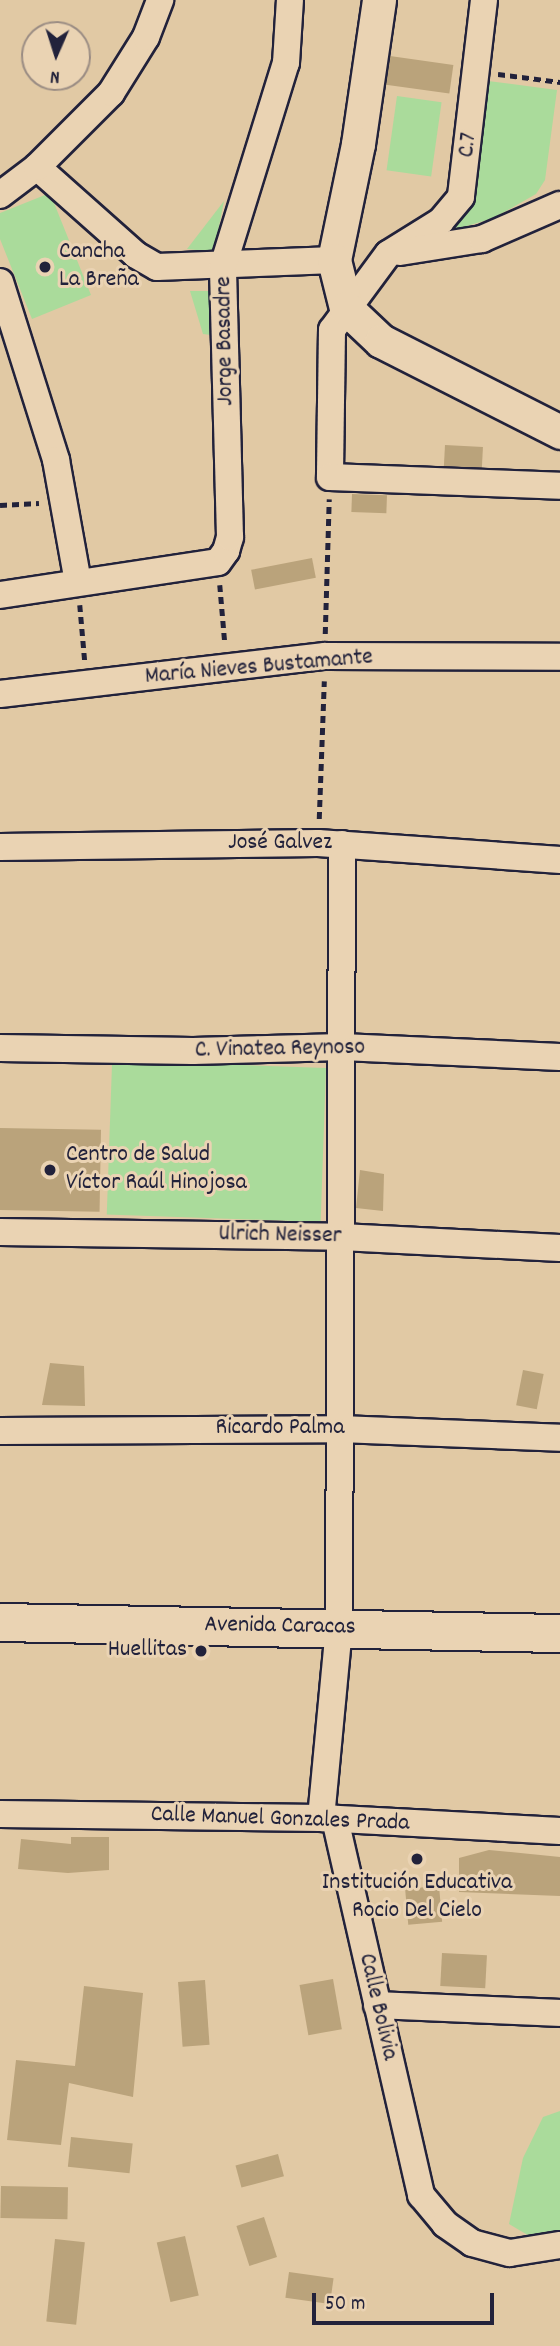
<!DOCTYPE html>
<meta charset="utf-8">
<style>
body{margin:0}
#map{position:relative;width:560px;height:2346px;overflow:hidden;background:#e1c9a4;font-family:Dekko,sans-serif}
div>[style]{position:absolute}
[style*='--x']{left:calc(var(--x)*1px);top:calc(var(--y)*1px);width:calc(var(--w)*1px);rotate:calc(var(--a)*1deg)}
.green>*{inset:0;background:#aadb9b;transform-origin:0 0}
.building>*{inset:0;background:#baa37b;transform-origin:0 0}
.path>*{height:4.5px;margin-top:-2.25px;transform-origin:0;background:repeating-linear-gradient(90deg,#22223b 0 7px,transparent 0 12px)}
.roads{filter:drop-shadow(2px 0 #22223b) drop-shadow(-2px 0 #22223b) drop-shadow(0 2px #22223b) drop-shadow(0 -2px #22223b)}
.minor>*{height:26px;margin:-13px;padding:0 13px;transform-origin:13px;border-radius:13px;background:#ead3b3}
.tertiary>*{height:33px;margin:-16.5px;padding:0 16.5px;transform-origin:16.5px;border-radius:16.5px;background:#ead3b3}
.secondary>*{height:37px;margin:-18.5px;padding:0 18.5px;transform-origin:18.5px;border-radius:18.5px;background:#ead3b3}
.dots>*{width:19px;height:19px;translate:-50% -50%;box-sizing:border-box;border:4px solid #ead3b3;border-radius:50%}
span{translate:-50% -50%;white-space:nowrap;text-align:center;line-height:1.15;-webkit-text-stroke:6px #ead3b3;paint-order:stroke}
.street-label{font-size:24px;color:#22223b}
.poi-label{font-size:24px;color:#22223b}
.left{translate:0 -50%;text-align:left}
.right{translate:-100% -50%;text-align:right}
.north{position:absolute;left:21px;top:21px;width:70px;height:70px;box-sizing:border-box;background:#ead3b3;border:2px solid #9a8c83;border-radius:50%;rotate:183deg;font-size:19px;font-weight:700;line-height:28px;text-align:center;color:#22223b}
.north::after{content:'';display:block;margin:auto;width:24px;height:32px;background:#22223b;clip-path:polygon(50% 0,100% 100%,50% 72%,0 100%)}
.scale{position:absolute;left:312px;top:2293px;width:182px;height:32px;box-sizing:border-box;border:4px solid #22223b;border-top:0;padding-left:9px;font-size:21px;line-height:24px;white-space:nowrap;color:#22223b;-webkit-text-stroke:5px #ead3b3;paint-order:stroke}
</style>
<div id="map">
<div class="green">
<i style="clip-path:polygon(488px 81px,557px 90px,545px 180px,536px 194px,494px 218px,443px 233px,458px 222px,477px 190px)"></i>
<i style="left:397px;top:96px;width:45px;height:75px;rotate:8deg"></i>
<i style="clip-path:polygon(50px 193px,91px 295px,32px 319px,0 239px,0 213px)"></i>
<i style="clip-path:polygon(224px 201px,214px 252px,187px 249px)"></i>
<i style="clip-path:polygon(190px 291px,216px 291px,219px 336px,203px 334px)"></i>
<i style="left:326px;top:1068px;width:154px;height:214px;rotate:92deg"></i>
<i style="clip-path:polygon(560px 2111px,560px 2232px,531px 2237px,509px 2224px,523px 2158px,543px 2117px)"></i>
</div>
<div class="building">
<i style="left:390px;top:56px;width:64px;height:29px;rotate:8deg"></i>
<i style="left:445px;top:445px;width:38px;height:21px;rotate:3deg"></i>
<i style="left:352px;top:494px;width:35px;height:18px;rotate:2deg"></i>
<i style="left:312px;top:558px;width:20px;height:62px;rotate:79deg"></i>
<i style="left:0;top:1128px;width:101px;height:82px;rotate:1deg"></i>
<i style="clip-path:polygon(360px 1170px,384px 1174px,383px 1211px,356px 1208px)"></i>
<i style="clip-path:polygon(50px 1363px,84px 1366px,85px 1406px,42px 1405px)"></i>
<i style="left:523px;top:1370px;width:21px;height:36px;rotate:11deg"></i>
<i style="clip-path:polygon(71px 1837px,109px 1837px,109px 1870px,68px 1873px,18px 1869px,21px 1839px,71px 1844px)"></i>
<i style="clip-path:polygon(489px 1850px,560px 1857px,560px 1896px,459px 1892px,459px 1858px)"></i>
<i style="left:439px;top:1886px;width:36px;height:34px;rotate:85deg"></i>
<i style="left:442px;top:1953px;width:45px;height:33px;rotate:3deg"></i>
<i style="left:333px;top:1979px;width:51px;height:34px;rotate:80deg"></i>
<i style="left:205px;top:1980px;width:65px;height:27px;rotate:86deg"></i>
<i style="clip-path:polygon(84px 1986px,143px 1993px,133px 2097px,69px 2083px,61px 2145px,7px 2140px,16px 2060px,75px 2066px)"></i>
<i style="left:71px;top:2137px;width:62px;height:30px;rotate:6deg"></i>
<i style="left:278px;top:2154px;width:23px;height:44px;rotate:75deg"></i>
<i style="left:1px;top:2186px;width:67px;height:32px;rotate:1deg"></i>
<i style="left:264px;top:2217px;width:42px;height:29px;rotate:72deg"></i>
<i style="left:185px;top:2236px;width:61px;height:29px;rotate:77deg"></i>
<i style="left:55px;top:2239px;width:30px;height:83px;rotate:6deg"></i>
<i style="left:289px;top:2272px;width:45px;height:26px;rotate:8deg"></i>
</div>
<div class="path">
<i style="--x:498;--y:74;--w:63;--a:7.4"></i>
<i style="--x:0;--y:505;--w:39;--a:-3"></i>
<i style="--x:220;--y:585;--w:58;--a:85.1"></i>
<i style="--x:80;--y:605;--w:57;--a:85"></i>
<i style="--x:325;--y:634;--w:135;--a:-88.3"></i>
<i style="--x:319;--y:819;--w:138;--a:-87.9"></i>
</div>
<div class="roads">
<div class="minor">
<i style="--x:484;--y:0;--w:198;--a:96.7"></i>
<i style="--x:461;--y:197;--w:31;--a:130"></i>
<i style="--x:441;--y:221;--w:62;--a:148.1"></i>
<i style="--x:388;--y:254;--w:94;--a:126.4"></i>
<i style="--x:332;--y:330;--w:147;--a:90.8"></i>
<i style="--x:330;--y:477;--w:230;--a:2.2"></i>
<i style="--x:37;--y:167;--w:132;--a:41.6"></i>
<i style="--x:136;--y:255;--w:24;--a:30"></i>
<i style="--x:157;--y:267;--w:177;--a:-2.3"></i>
<i style="--x:0;--y:195;--w:46;--a:-37.1"></i>
<i style="--x:37;--y:167;--w:105;--a:-45"></i>
<i style="--x:111;--y:93;--w:66;--a:-58"></i>
<i style="--x:146;--y:37;--w:40;--a:-69"></i>
<i style="--x:400;--y:252;--w:83;--a:-9"></i>
<i style="--x:482;--y:239;--w:85;--a:-23.6"></i>
<i style="--x:0;--y:282;--w:187;--a:72.5"></i>
<i style="--x:56;--y:460;--w:124;--a:79.8"></i>
<i style="--x:0;--y:595;--w:220;--a:-8.6"></i>
<i style="--x:218;--y:562;--w:14;--a:-54"></i>
<i style="--x:226;--y:551;--w:15;--a:-74"></i>
<i style="--x:230;--y:537;--w:271;--a:-91.5"></i>
<i style="--x:223;--y:266;--w:213;--a:-72.8"></i>
<i style="--x:286;--y:63;--w:63;--a:-86.4"></i>
<i style="--x:0;--y:694;--w:327;--a:-6.7"></i>
<i style="--x:325;--y:656;--w:235;--a:0.2"></i>
<i style="--x:0;--y:847;--w:318;--a:-0.7"></i>
<i style="--x:318;--y:843;--w:243;--a:4"></i>
<i style="--x:0;--y:1048;--w:193;--a:0.9"></i>
<i style="--x:193;--y:1051;--w:149;--a:-1.5"></i>
<i style="--x:342;--y:1047;--w:218;--a:2.6"></i>
<i style="--x:0;--y:1232;--w:341;--a:0.8"></i>
<i style="--x:341;--y:1237;--w:219;--a:2.9"></i>
<i style="--x:0;--y:1431;--w:340;--a:-0.3"></i>
<i style="--x:340;--y:1429;--w:220;--a:2.3"></i>
<i style="--x:0;--y:1814;--w:321;--a:0.7"></i>
<i style="--x:321;--y:1818;--w:239;--a:3.1"></i>
<i style="--x:321;--y:1818;--w:192;--a:-84.6"></i>
<i style="--x:339;--y:1627;--w:783;--a:-89.78"></i>
<i style="--x:335;--y:1819;--w:386;--a:77.1"></i>
<i style="--x:421;--y:2195;--w:38;--a:50"></i>
<i style="--x:445;--y:2224;--w:33;--a:35"></i>
<i style="--x:472;--y:2243;--w:39;--a:15"></i>
<i style="--x:510;--y:2253;--w:51;--a:-9.1"></i>
<i style="--x:377;--y:2005;--w:183;--a:2.5"></i>
</div>
<div class="tertiary">
<i style="--x:379;--y:0;--w:146;--a:98.3"></i>
<i style="--x:358;--y:144;--w:118;--a:101.7"></i>
<i style="--x:334;--y:260;--w:49;--a:76"></i>
<i style="--x:346;--y:308;--w:48;--a:43.3"></i>
<i style="--x:381;--y:341;--w:201;--a:26.9"></i>
</div>
<div class="secondary">
<i style="--x:0;--y:1622;--w:560;--a:1.13"></i>
</div>
</div>
<div class="dots">
<i style="left:45px;top:267px;background:#22223b"></i>
<i style="left:50px;top:1170px;background:#22223b"></i>
<i style="left:201px;top:1651px;background:#22223b"></i>
<i style="left:417px;top:1859px;background:#22223b"></i>
</div>
<div class="street-label">
<span style="left:469px;top:145px;rotate:-84deg">C.7</span>
<span style="left:226px;top:341px;rotate:-91deg">Jorge Basadre</span>
<span style="left:259px;top:668px;rotate:-5deg">María Nieves Bustamante</span>
<span style="left:280px;top:844px">José Galvez</span>
<span style="left:280px;top:1050px;rotate:-1deg">C. Vinatea Reynoso</span>
<span style="left:280px;top:1236px;rotate:1deg">Ulrich Neisser</span>
<span style="left:280px;top:1429px">Ricardo Palma</span>
<span style="left:280px;top:1627px;rotate:1deg">Avenida Caracas</span>
<span style="left:280px;top:1820px;rotate:2deg">Calle Manuel Gonzales Prada</span>
<span style="left:377px;top:2007px;rotate:77deg">Calle Bolivia</span>
</div>
<div class="poi-label">
<span class="left" style="left:59px;top:267px">Cancha<br>La Breña</span>
<span class="left" style="left:66px;top:1170px">Centro de Salud<br>Víctor Raúl Hinojosa</span>
<span class="right" style="left:187px;top:1651px">Huellitas</span>
<span style="left:417px;top:1898px">Institución Educativa<br>Rocio Del Cielo</span>
</div>
<div class="north">N</div>
<div class="scale">50 m</div>
</div>
